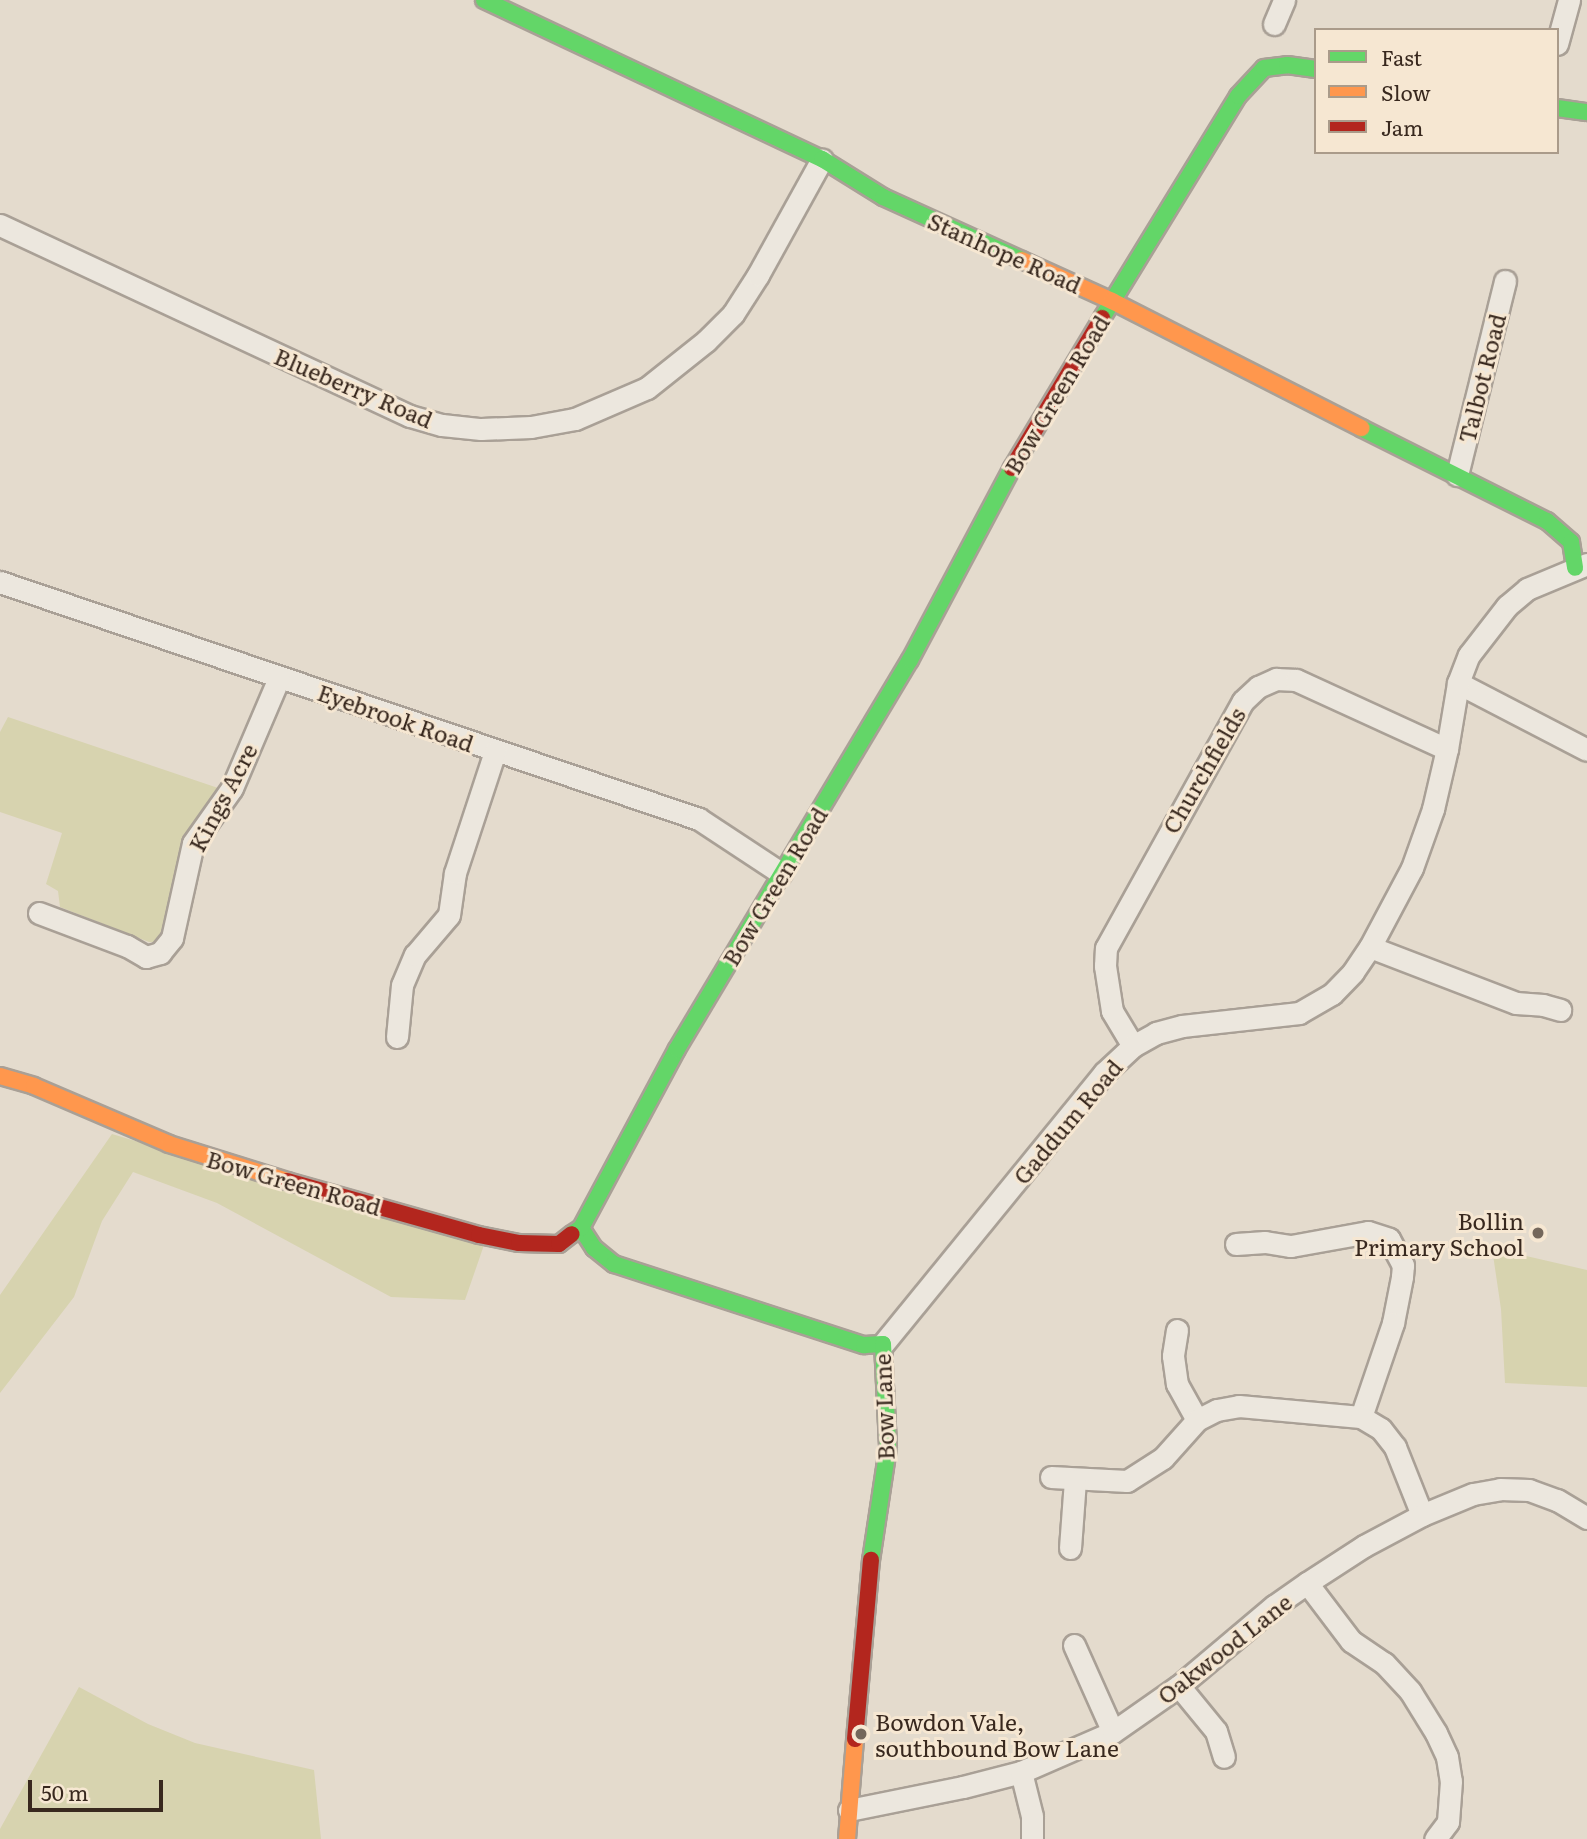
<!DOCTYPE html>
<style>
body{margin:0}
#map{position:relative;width:1587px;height:1839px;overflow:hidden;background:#e4dbcd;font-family:Literata,serif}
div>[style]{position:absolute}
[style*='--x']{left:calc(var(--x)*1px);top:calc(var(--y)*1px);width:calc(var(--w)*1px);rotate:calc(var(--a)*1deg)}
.green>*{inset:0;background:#d7d3af}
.roads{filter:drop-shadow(2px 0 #a9a096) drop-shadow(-2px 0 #a9a096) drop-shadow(0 2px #a9a096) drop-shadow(0 -2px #a9a096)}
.street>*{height:21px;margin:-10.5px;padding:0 10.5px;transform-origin:10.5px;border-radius:10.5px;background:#ece7de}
.fast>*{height:16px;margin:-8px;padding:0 8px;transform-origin:8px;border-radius:8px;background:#63d668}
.slow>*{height:16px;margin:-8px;padding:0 8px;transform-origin:8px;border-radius:8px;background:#ff974d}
.jam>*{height:16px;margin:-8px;padding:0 8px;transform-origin:8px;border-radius:8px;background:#b3261e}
.dots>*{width:19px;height:19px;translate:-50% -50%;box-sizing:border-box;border:4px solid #f6e7d2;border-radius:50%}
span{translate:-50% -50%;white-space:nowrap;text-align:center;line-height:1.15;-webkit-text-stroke:6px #f6e7d2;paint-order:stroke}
.street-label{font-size:23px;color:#38281e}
.poi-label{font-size:23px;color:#38281e}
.right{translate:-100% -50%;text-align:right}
.left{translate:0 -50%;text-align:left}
.legend{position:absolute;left:1314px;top:28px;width:245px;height:126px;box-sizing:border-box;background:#f6e7d2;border:2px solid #aa9b8a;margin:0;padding:9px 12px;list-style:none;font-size:21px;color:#38281e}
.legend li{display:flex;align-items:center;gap:14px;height:35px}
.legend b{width:35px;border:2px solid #aa9b8a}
.scale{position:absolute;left:28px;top:1780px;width:135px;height:32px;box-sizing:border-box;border:4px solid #38281e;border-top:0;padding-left:9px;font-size:21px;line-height:24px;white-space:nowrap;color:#38281e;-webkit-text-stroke:5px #f6e7d2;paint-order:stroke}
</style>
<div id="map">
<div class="green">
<i style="clip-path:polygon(8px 717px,224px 790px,169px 929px,159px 942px,149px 942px,60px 907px,58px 891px,46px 884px,62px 833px,0 812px,0 732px)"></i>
<i style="clip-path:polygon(112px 1134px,484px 1245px,465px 1300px,391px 1297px,217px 1203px,133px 1172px,102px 1221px,74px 1297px,0 1393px,0 1295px)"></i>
<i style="clip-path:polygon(1492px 1248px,1587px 1270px,1587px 1387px,1505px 1383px,1501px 1309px)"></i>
<i style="clip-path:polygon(79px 1687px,148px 1724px,195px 1743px,314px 1770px,321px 1839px,0 1839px,0 1829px)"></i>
</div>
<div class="roads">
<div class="street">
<i style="--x:1274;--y:24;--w:26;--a:-67"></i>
<i style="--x:1557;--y:44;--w:46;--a:-74.7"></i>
<i style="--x:0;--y:225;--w:452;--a:25"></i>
<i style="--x:410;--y:416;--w:33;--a:16"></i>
<i style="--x:442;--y:425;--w:39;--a:6"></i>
<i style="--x:481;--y:429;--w:50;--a:-2.3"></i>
<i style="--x:531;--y:427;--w:45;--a:-10.3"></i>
<i style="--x:575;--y:419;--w:78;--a:-23.3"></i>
<i style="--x:647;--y:388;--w:75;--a:-38.5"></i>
<i style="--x:706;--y:341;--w:38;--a:-45"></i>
<i style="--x:733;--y:314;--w:46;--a:-57.3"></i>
<i style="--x:758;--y:275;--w:132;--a:-61.1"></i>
<i style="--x:1457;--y:475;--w:200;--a:-76.1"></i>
<i style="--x:0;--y:582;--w:738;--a:18.73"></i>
<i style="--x:699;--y:819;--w:98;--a:33.4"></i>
<i style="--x:1458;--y:683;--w:145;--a:27.4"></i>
<i style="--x:39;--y:913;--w:94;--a:20.6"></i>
<i style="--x:127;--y:946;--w:22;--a:30"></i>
<i style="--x:146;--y:957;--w:15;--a:-16"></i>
<i style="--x:160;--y:953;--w:19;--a:-51"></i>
<i style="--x:172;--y:938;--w:97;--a:-77.5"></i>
<i style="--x:193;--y:843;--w:67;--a:-54.7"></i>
<i style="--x:232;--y:788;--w:120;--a:-66.9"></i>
<i style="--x:1370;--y:947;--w:156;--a:21"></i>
<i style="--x:1516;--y:1003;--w:27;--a:4"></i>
<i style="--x:1543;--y:1005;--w:18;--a:16"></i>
<i style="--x:397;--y:1037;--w:52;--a:-84.5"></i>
<i style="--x:402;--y:985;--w:33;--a:-67"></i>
<i style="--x:415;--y:955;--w:52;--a:-49.6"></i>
<i style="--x:449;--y:915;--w:42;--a:-81.9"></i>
<i style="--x:455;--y:873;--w:128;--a:-71.8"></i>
<i style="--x:1133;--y:1046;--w:41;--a:-121"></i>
<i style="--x:1112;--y:1011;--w:46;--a:-98.8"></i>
<i style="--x:1105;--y:966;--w:18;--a:-87"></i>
<i style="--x:1106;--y:948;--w:282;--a:-61"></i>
<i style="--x:1243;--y:701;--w:21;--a:-43"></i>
<i style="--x:1258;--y:687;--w:20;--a:-24"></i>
<i style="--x:1276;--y:679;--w:20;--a:3"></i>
<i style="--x:1296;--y:680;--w:166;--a:24.6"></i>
<i style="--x:1236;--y:1244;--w:29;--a:-4"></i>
<i style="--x:1265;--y:1242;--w:26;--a:9"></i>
<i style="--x:1291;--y:1246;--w:78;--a:-10.3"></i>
<i style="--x:1368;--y:1232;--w:22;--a:18"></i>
<i style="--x:1389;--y:1239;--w:30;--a:62"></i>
<i style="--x:1403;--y:1265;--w:12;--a:95"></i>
<i style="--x:1402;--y:1277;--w:47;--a:101.1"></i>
<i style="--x:1393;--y:1323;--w:99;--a:108.8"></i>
<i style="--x:1177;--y:1330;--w:26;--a:99"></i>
<i style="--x:1173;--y:1356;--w:28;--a:82"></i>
<i style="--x:1177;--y:1384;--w:41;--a:60.9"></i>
<i style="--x:883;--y:1344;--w:350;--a:-50.8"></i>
<i style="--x:1104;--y:1073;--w:40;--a:-43"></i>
<i style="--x:1133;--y:1046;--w:26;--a:-29"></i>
<i style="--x:1156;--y:1033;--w:27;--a:-15"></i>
<i style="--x:1182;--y:1026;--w:118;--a:-6.3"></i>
<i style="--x:1299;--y:1013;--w:38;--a:-30"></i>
<i style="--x:1332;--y:994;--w:30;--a:-46"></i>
<i style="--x:1353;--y:972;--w:30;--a:-56"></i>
<i style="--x:1370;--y:947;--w:89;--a:-62"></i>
<i style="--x:1412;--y:868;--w:63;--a:-70.4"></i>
<i style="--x:1433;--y:809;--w:62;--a:-76.9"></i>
<i style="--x:1447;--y:749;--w:67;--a:-80.5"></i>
<i style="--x:1458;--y:683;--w:30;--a:-69"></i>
<i style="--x:1469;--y:655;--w:62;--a:-52.2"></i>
<i style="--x:1507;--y:606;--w:26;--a:-40"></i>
<i style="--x:1527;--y:589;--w:65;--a:-22.6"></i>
<i style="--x:1051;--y:1477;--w:76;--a:3"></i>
<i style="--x:1127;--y:1481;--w:43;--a:-32.6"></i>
<i style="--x:1163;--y:1458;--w:51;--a:-48.2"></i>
<i style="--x:1197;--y:1420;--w:22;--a:-27"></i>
<i style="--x:1217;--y:1410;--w:22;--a:-10"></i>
<i style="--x:1239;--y:1406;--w:122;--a:5.2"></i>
<i style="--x:1361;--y:1417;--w:23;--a:31"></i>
<i style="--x:1381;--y:1429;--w:23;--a:52"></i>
<i style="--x:1395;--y:1447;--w:73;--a:68.3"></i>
<i style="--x:1070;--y:1548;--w:68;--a:-85.8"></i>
<i style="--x:1307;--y:1583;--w:73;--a:52.8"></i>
<i style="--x:1351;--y:1641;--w:40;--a:34"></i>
<i style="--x:1384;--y:1663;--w:38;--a:47"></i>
<i style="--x:1410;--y:1691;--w:49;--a:58.2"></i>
<i style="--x:1436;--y:1733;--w:26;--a:65"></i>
<i style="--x:1447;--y:1757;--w:24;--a:81"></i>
<i style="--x:1451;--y:1781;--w:41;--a:94.2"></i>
<i style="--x:1448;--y:1822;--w:21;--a:127"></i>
<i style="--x:1074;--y:1645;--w:95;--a:65.9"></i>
<i style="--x:1179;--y:1686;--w:58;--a:50.6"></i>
<i style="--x:1216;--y:1731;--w:27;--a:73"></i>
<i style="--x:1021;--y:1772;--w:45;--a:76"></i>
<i style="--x:1032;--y:1816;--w:23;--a:90"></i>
<i style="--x:849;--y:1810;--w:116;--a:-11.4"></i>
<i style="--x:963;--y:1787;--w:60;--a:-14.5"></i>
<i style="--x:1021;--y:1772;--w:100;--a:-23.5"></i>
<i style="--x:1113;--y:1732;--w:80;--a:-34.9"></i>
<i style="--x:1179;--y:1686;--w:124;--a:-40.1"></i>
<i style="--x:1274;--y:1606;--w:40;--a:-34.9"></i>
<i style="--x:1307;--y:1583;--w:68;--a:-33"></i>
<i style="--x:1364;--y:1546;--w:66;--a:-28.1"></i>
<i style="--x:1422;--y:1515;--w:55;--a:-22.4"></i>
<i style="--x:1473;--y:1494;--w:27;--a:-10"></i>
<i style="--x:1500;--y:1489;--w:29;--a:2"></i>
<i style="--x:1529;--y:1490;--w:30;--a:20"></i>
<i style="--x:1557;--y:1500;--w:35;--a:31"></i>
</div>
<div class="fast">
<i style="--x:484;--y:0;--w:374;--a:25.2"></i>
<i style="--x:822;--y:159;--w:72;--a:31.9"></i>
<i style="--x:883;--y:197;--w:153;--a:24.4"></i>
<i style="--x:1557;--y:108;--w:30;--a:8"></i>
<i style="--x:1102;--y:318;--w:260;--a:-58.5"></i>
<i style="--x:1238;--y:96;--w:38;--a:-47"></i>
<i style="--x:1264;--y:68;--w:23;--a:-7"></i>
<i style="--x:1287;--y:65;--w:29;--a:8"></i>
<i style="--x:1361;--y:428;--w:208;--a:26.6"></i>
<i style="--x:1547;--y:521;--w:32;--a:41"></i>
<i style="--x:1571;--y:542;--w:26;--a:81"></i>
<i style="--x:581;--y:1228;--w:24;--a:57"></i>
<i style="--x:594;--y:1248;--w:26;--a:39"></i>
<i style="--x:614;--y:1264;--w:263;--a:18"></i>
<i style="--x:864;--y:1345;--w:19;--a:-3"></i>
<i style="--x:883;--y:1344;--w:104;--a:87.2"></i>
<i style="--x:888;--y:1448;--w:113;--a:98.6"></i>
<i style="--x:572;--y:1234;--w:11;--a:-34"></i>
<i style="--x:581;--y:1228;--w:203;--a:-61.8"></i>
<i style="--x:677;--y:1049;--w:453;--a:-59.1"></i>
<i style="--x:910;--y:660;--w:217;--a:-62"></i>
</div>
<div class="slow">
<i style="--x:1022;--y:260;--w:99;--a:24.5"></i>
<i style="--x:1112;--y:301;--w:280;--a:27"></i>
<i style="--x:0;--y:1076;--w:35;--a:16"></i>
<i style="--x:34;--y:1086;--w:147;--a:23.2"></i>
<i style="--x:169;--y:1144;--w:124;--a:17.4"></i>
<i style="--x:847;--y:1839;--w:100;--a:-85.4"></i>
</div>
<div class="jam">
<i style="--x:1012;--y:468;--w:175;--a:-59"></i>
<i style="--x:287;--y:1181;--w:199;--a:15.7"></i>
<i style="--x:479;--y:1235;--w:41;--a:11.3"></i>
<i style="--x:519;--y:1243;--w:40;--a:1.4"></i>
<i style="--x:559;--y:1244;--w:16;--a:-38"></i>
<i style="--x:855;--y:1739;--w:180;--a:-84.9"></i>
</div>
</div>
<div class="dots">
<i style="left:1538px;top:1233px;background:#74675b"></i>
<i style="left:861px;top:1734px;background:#74675b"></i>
</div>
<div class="street-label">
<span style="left:1005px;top:252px;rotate:24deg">Stanhope Road</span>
<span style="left:1481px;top:378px;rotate:-76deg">Talbot Road</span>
<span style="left:354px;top:387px;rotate:23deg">Blueberry Road</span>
<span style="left:1056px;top:394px;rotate:-59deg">Bow Green Road</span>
<span style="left:396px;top:717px;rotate:19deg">Eyebrook Road</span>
<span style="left:1203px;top:770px;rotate:-60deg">Churchfields</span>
<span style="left:222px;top:797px;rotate:-62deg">Kings Acre</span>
<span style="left:774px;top:886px;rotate:-59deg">Bow Green Road</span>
<span style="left:1067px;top:1121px;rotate:-50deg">Gaddum Road</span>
<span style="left:294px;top:1182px;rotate:16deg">Bow Green Road</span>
<span style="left:883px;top:1407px;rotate:-92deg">Bow Lane</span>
<span style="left:1224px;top:1648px;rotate:-38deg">Oakwood Lane</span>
</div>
<div class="poi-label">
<span class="right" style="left:1524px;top:1233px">Bollin<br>Primary School</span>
<span class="left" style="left:875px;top:1734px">Bowdon Vale,<br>southbound Bow Lane</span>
</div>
<ul class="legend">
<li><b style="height:9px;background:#63d668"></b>Fast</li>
<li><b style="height:9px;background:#ff974d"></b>Slow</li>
<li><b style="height:9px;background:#b3261e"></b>Jam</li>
</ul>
<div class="scale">50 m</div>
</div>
